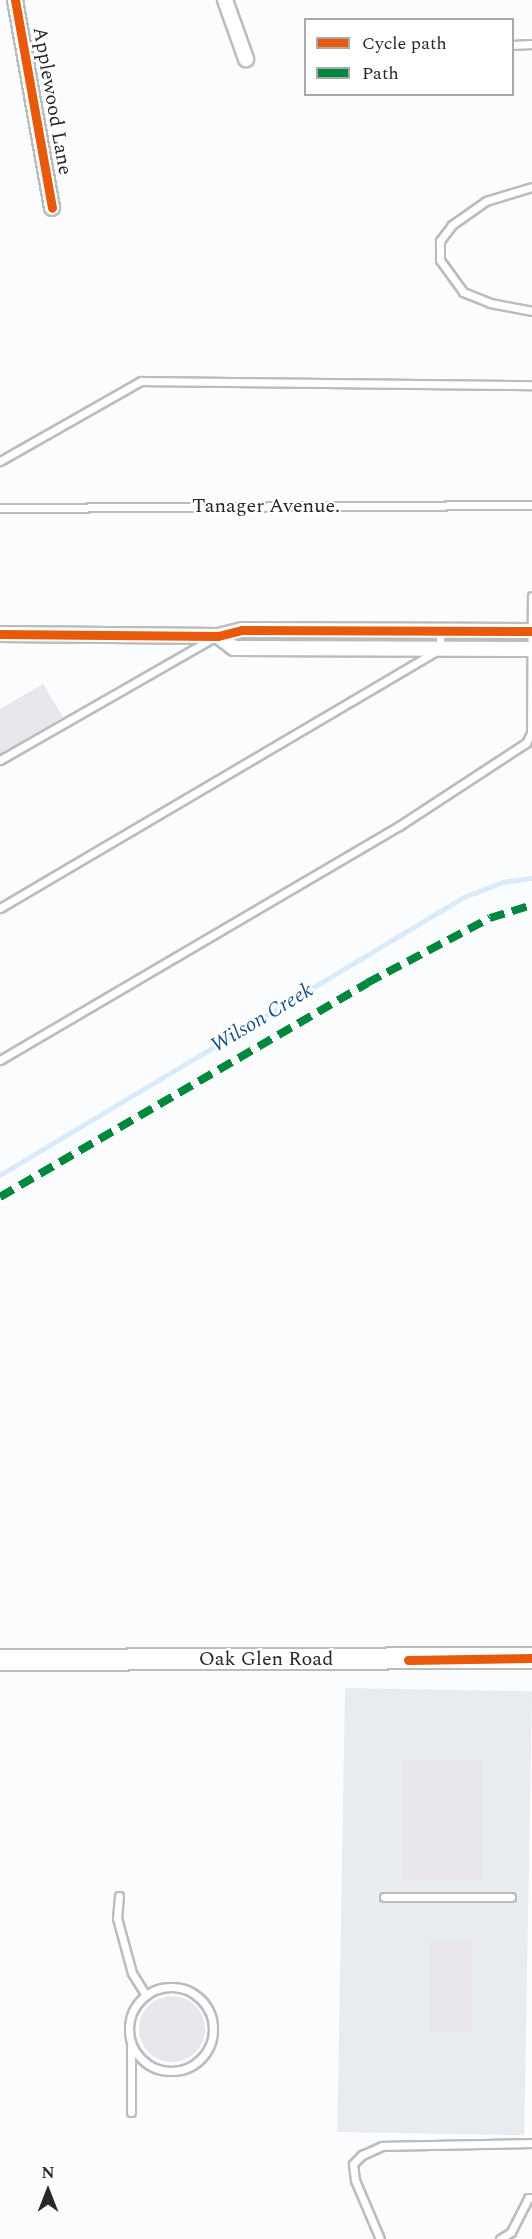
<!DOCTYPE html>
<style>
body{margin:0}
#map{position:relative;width:532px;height:2239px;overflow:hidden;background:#fbfcfd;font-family:Spectral,serif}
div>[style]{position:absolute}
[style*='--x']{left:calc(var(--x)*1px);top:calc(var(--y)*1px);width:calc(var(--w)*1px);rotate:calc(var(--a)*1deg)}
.built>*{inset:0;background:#e8ecf1;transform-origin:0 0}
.stream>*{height:4.5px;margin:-2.25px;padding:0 2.25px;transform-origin:2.25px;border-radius:2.25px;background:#d9eafa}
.building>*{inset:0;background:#e8e5ed;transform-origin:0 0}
.round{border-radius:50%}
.roads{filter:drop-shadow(2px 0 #bbbcbc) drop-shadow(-2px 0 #bbbcbc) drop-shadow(0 2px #bbbcbc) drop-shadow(0 -2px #bbbcbc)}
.lane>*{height:7px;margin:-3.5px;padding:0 3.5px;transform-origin:3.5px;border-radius:3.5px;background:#feffff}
.lane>.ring{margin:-3.5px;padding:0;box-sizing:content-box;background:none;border:7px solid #feffff;border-radius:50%}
.street>*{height:14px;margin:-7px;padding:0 7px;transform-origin:7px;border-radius:7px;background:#feffff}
.secondary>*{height:20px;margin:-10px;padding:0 10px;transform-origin:10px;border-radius:10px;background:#feffff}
.quiet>*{height:8px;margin-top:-4px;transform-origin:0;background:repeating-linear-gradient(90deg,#00873e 0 15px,transparent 0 23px)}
.cycleway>*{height:9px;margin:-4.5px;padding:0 4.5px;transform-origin:4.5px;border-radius:4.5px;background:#e8590c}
span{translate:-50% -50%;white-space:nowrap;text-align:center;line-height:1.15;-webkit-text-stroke:4.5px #fff;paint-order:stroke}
.street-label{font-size:20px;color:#272829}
.water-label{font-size:21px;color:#175387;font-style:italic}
.legend{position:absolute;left:304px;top:18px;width:210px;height:78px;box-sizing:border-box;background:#fff;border:2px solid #a9a9a9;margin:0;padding:8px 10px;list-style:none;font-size:18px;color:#272829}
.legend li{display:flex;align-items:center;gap:12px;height:30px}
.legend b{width:30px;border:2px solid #a9a9a9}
.north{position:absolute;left:18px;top:2161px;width:60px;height:60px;-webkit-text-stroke:4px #fff;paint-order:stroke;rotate:0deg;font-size:16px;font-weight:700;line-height:24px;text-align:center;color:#272829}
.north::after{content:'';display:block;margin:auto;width:21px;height:27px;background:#272829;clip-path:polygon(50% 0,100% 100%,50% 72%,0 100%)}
</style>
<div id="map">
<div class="built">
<i style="left:345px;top:1688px;width:187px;height:444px;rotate:1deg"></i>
</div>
<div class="stream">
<i style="--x:0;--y:1175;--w:541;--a:-30.93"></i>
<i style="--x:464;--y:897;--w:42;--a:-21"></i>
<i style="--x:503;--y:882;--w:29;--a:-8"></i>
</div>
<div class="building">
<i style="clip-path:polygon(43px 684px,63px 717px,0 754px,0 709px)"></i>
<i style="left:403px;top:1761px;width:79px;height:119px"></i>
<i style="left:429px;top:1942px;width:43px;height:90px"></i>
<i class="round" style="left:139px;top:1996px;width:66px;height:66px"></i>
</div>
<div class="roads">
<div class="lane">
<i style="--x:512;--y:45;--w:20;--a:-3"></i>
<i style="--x:532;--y:187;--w:48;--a:163.1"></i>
<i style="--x:486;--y:201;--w:42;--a:144.8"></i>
<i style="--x:452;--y:225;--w:20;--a:127"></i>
<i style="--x:440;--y:241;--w:19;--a:90"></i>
<i style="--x:440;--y:260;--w:39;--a:54"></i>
<i style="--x:463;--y:292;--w:29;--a:22"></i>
<i style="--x:490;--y:303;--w:43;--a:10.8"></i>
<i style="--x:0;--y:461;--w:162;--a:-29.6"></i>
<i style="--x:141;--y:381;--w:391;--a:0.6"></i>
<i style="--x:0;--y:508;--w:532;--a:-0.32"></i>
<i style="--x:0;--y:760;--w:243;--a:-29.8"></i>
<i style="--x:0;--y:908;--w:511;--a:-30.48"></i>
<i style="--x:440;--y:649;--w:18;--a:-90"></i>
<i style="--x:0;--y:1060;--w:463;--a:-30.4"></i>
<i style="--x:399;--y:826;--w:152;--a:-33.2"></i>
<i style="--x:526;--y:743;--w:11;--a:-63"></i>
<i style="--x:531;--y:733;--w:137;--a:-89.6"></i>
<i style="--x:119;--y:1896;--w:22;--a:95"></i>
<i style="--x:117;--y:1918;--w:57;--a:74.7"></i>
<i style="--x:132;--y:1973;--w:26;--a:58"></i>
<i style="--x:384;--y:1897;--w:127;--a:0"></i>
<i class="ring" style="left:129px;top:1987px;width:77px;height:77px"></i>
<i style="--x:131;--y:2112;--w:66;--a:-90"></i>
<i style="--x:380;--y:2239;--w:64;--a:-113"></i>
<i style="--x:355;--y:2180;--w:16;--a:-97"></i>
<i style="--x:353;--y:2164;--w:13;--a:-45"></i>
<i style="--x:362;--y:2155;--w:22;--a:-24"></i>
<i style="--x:382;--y:2146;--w:150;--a:-1.1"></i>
<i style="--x:500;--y:2239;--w:13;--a:-32"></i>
<i style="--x:511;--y:2232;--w:38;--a:-63"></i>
<i style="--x:528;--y:2198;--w:4;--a:0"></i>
</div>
<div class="street">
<i style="--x:15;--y:0;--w:211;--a:79.9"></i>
<i style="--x:225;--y:0;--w:63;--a:70.4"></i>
<i style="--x:0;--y:634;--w:218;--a:0.5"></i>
<i style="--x:218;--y:636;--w:25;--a:-14"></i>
<i style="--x:242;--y:630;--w:290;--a:0.2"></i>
<i style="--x:218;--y:636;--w:20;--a:37"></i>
<i style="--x:234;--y:648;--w:298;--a:0.2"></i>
</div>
<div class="secondary">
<i style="--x:0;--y:1660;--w:532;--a:-0.22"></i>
</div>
</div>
<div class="quiet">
<i style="--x:0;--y:1197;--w:425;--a:-30.2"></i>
<i style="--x:367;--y:983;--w:139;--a:-27.9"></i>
<i style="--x:490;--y:918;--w:44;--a:-17.2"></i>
</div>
<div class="cycleway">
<i style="--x:15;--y:0;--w:211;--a:79.9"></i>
<i style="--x:0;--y:634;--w:218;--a:0.5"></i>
<i style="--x:218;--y:636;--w:25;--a:-14"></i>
<i style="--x:242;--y:630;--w:290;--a:0.2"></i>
<i style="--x:408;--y:1660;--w:124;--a:-0.9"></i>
</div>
<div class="street-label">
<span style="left:52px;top:101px;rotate:80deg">Applewood Lane</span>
<span style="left:266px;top:506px">Tanager Avenue.</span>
<span style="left:266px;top:1659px">Oak Glen Road</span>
</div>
<div class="water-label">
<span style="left:262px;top:1018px;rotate:-31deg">Wilson Creek</span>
</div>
<ul class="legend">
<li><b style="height:8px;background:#e8590c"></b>Cycle path</li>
<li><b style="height:8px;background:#00873e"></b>Path</li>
</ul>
<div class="north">N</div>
</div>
